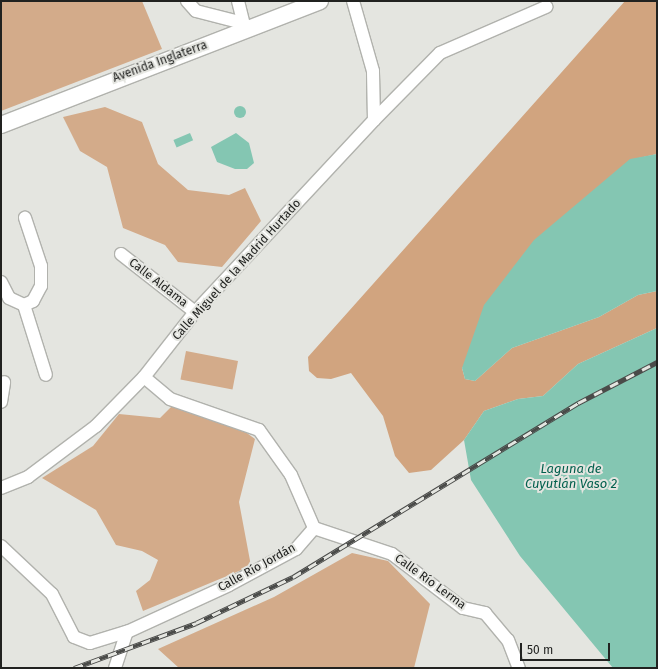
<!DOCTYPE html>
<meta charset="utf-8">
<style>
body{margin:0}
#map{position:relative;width:658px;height:669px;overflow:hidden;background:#e4e5e0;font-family:"Fira Sans",sans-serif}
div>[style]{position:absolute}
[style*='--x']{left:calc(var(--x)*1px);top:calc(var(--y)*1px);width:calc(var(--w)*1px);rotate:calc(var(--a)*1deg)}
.green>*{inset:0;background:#d3ab8a;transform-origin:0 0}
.forest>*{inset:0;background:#d1a47f}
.water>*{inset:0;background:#84c6b2;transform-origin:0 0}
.round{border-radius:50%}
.roads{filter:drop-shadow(1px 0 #b1b2ad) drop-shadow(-1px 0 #b1b2ad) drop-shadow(0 1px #b1b2ad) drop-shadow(0 -1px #b1b2ad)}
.street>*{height:12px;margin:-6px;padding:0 6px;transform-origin:6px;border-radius:6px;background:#fff}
.secondary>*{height:16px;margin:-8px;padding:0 8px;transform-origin:8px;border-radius:8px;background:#fff}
.rail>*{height:4.5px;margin-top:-2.25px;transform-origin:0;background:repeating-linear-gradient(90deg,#e4e5e0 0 9px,#4a4b49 0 18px);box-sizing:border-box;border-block:1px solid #4a4b49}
span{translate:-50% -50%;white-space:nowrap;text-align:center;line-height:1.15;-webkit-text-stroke:4px #e4e5e0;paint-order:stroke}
.street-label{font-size:12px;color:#212220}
.water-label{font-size:13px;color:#015f4c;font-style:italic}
.frame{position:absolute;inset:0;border:2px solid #212220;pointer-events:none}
.scale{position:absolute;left:520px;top:643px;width:90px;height:18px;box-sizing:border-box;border:2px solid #212220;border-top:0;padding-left:5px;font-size:12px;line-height:14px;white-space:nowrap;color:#212220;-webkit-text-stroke:3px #e4e5e0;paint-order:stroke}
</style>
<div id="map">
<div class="green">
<i style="clip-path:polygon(1px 1px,142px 1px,162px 49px,1px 111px)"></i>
<i style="clip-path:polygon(105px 107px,142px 122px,158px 164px,188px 190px,229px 195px,245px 188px,261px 221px,222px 267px,178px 262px,165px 245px,123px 228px,107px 167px,80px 151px,63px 117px)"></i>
<i style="left:186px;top:351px;width:53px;height:29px;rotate:11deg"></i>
<i style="clip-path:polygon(173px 405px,240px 428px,255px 439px,239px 502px,251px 566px,143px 611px,136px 591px,150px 580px,158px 560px,142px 551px,116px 545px,96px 510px,42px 478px,93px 446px,119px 414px,160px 418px)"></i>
<i style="clip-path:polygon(352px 553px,388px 561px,430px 604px,414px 668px,179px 668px,158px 649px,274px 597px)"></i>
</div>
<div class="forest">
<i style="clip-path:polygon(625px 1px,657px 1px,657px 154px,630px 160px,462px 368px,465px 379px,475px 381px,512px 348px,599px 317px,638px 295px,657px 291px,657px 328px,578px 364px,543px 396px,518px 399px,484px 411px,464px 440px,431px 470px,409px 473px,395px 456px,383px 416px,351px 373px,331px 379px,317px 378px,309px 371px,308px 357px)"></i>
</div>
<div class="water">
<i class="round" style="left:234px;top:106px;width:12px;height:12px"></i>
<i style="left:190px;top:133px;width:8px;height:18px;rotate:67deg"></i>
<i style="clip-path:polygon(236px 133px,249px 143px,254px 163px,247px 169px,235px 169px,217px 162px,211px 147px)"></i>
<i style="clip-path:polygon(657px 154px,657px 291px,638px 295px,599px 317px,512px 348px,475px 381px,465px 379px,462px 368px,484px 305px,534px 240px,630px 159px)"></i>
<i style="clip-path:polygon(657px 328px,657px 668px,613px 668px,520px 556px,471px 480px,464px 440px,484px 411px,518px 399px,543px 396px,578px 364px)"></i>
</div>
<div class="roads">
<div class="street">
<i style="--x:187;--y:1;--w:13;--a:48"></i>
<i style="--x:196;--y:11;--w:49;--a:14.3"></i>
<i style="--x:238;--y:1;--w:29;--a:76"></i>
<i style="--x:374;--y:120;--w:94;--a:-45.4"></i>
<i style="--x:440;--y:53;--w:116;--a:-23.5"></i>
<i style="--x:121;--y:254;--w:94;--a:38.1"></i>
<i style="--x:1;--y:282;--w:18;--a:63"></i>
<i style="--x:9;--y:298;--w:17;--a:25"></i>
<i style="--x:24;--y:305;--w:10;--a:-24"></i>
<i style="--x:33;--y:301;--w:17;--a:-62"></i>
<i style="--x:41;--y:286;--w:20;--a:-90"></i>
<i style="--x:41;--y:266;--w:51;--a:-108.4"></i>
<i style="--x:24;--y:305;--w:73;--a:72.6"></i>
<i style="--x:144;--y:377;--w:34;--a:40"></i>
<i style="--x:170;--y:399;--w:94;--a:19.2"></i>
<i style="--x:259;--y:430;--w:55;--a:54.6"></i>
<i style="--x:291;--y:475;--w:58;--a:66.5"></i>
<i style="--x:1;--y:402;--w:20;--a:-81"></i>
<i style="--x:1;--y:488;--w:29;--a:-22"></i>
<i style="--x:28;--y:477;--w:85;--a:-36.9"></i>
<i style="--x:96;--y:426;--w:69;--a:-45.6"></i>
<i style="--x:144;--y:377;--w:83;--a:-51.9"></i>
<i style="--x:195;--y:312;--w:262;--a:-47"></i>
<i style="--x:374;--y:120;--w:49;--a:-91.2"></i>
<i style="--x:373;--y:71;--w:73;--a:-105.9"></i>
<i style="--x:314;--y:528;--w:82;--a:18.4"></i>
<i style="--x:392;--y:554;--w:89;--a:37.3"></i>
<i style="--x:463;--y:608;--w:23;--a:13"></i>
<i style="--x:485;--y:613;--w:35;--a:50"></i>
<i style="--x:508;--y:640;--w:30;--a:69"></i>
<i style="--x:1;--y:546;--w:70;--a:43.3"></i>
<i style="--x:52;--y:594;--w:48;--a:62.9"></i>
<i style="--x:74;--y:637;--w:17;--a:21"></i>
<i style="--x:90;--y:643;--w:39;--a:-17"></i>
<i style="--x:127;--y:632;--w:112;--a:-24.7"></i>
<i style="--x:229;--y:585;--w:76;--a:-28.2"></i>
<i style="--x:296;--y:549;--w:28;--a:-49"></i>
<i style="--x:115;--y:668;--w:38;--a:-72"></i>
</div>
<div class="secondary">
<i style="--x:1;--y:125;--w:342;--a:-21.2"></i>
</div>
</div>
<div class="rail">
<i style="--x:74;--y:668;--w:130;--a:-20.2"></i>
<i style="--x:196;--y:623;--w:107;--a:-25.4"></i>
<i style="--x:293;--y:577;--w:334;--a:-31.4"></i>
<i style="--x:578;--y:403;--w:89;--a:-27.4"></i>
</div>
<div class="street-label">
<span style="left:160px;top:62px;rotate:-20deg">Avenida Inglaterra</span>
<span style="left:237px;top:270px;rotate:-48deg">Calle Miguel de la Madrid Hurtado</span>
<span style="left:158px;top:283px;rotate:38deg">Calle Aldama</span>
<span style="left:257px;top:568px;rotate:-29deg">Calle Río Jordán</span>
<span style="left:430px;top:582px;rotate:36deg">Calle Río Lerma</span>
</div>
<div class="water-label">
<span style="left:571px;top:477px">Laguna de<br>Cuyutlán Vaso 2</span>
</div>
<div class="frame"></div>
<div class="scale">50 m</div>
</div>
